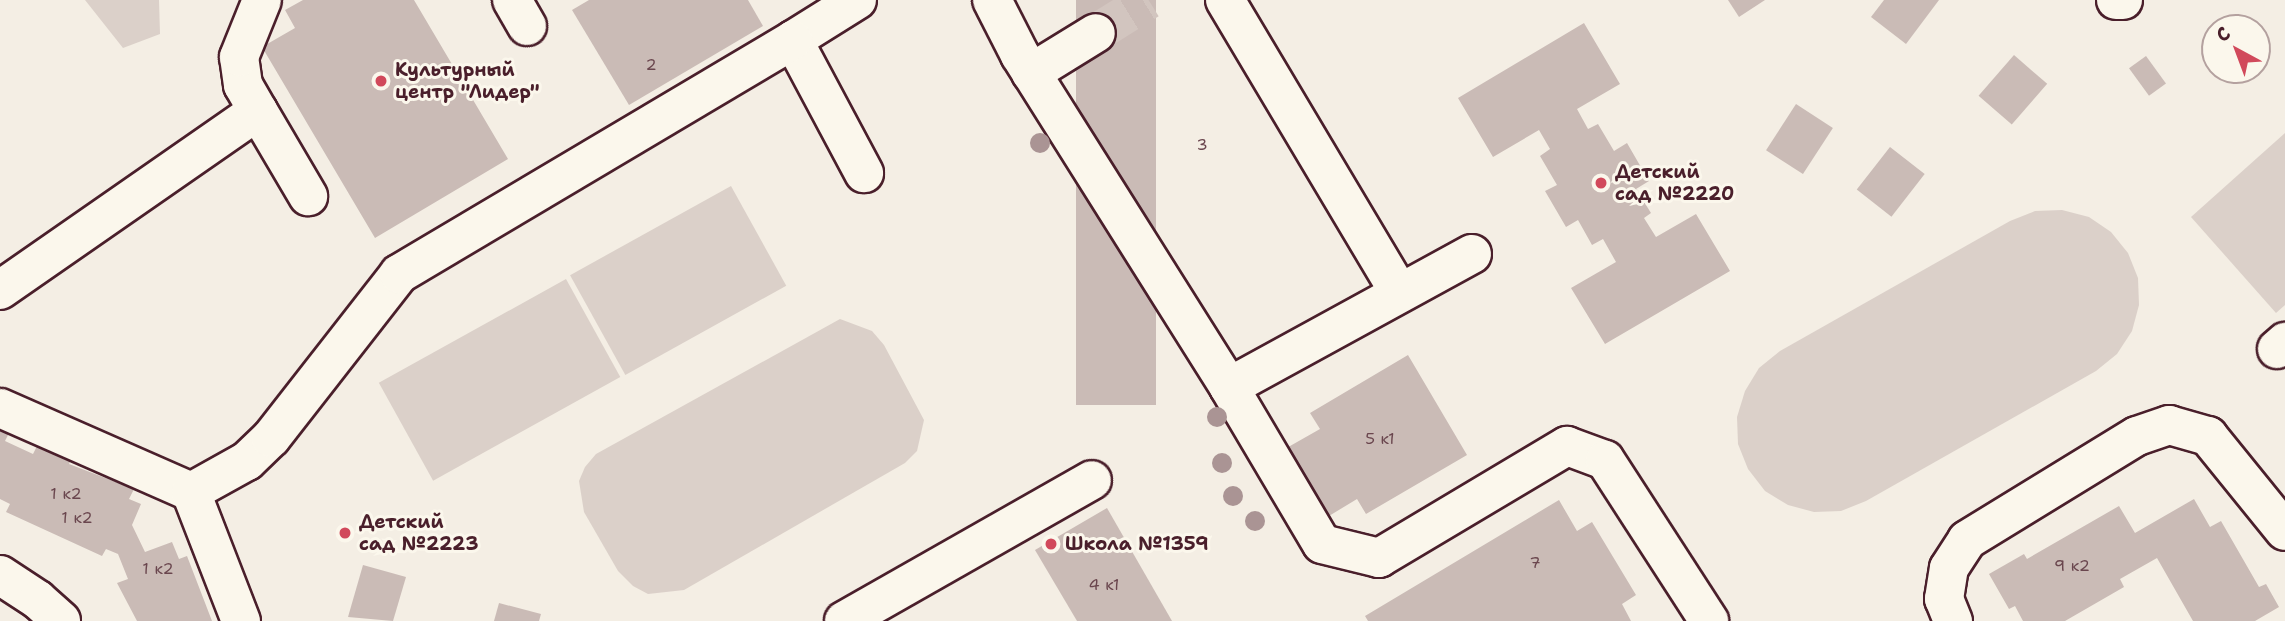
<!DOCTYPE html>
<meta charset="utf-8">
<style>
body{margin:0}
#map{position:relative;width:2285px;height:621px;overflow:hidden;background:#f4eee4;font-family:"Shantell Sans",sans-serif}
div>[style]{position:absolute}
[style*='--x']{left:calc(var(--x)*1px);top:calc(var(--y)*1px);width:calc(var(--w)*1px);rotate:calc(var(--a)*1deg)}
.green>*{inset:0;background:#dbd0c9;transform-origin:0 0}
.building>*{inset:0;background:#cabbb6;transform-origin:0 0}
.minor-tunnel>*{height:38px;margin-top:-19px;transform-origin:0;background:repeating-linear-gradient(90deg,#d2c5bf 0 38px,transparent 0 57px)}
.roads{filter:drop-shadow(2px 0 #4a1f2b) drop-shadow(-2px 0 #4a1f2b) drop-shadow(0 2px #4a1f2b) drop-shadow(0 -2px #4a1f2b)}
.minor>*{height:38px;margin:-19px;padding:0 19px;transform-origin:19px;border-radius:19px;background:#fbf7ec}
.trees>*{width:20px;height:20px;margin:-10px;border-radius:50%;background:#aa9494}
.dots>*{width:19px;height:19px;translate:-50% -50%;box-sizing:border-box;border:4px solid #fbf7ec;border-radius:50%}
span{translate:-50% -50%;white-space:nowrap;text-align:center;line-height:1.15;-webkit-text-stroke:6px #fbf7ec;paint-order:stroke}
.number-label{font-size:16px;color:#6a464e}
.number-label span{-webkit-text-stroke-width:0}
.poi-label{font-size:19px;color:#4a1f2b;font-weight:700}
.left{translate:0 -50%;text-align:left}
.north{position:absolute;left:2201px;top:14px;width:70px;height:70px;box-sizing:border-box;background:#fbf7ec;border:2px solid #b4a19f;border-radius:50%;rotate:319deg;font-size:19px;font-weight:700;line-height:28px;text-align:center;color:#4a1f2b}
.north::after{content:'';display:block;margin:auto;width:24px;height:32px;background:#d1495b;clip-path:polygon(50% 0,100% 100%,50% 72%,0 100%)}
</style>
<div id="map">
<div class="green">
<i style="clip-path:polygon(85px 0,159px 0,160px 34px,123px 48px)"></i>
<i style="clip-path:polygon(2285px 133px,2285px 305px,2276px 313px,2191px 217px)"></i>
<i style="left:731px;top:186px;width:114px;height:184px;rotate:61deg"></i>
<i style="clip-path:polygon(2062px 210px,2089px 217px,2111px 232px,2128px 253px,2138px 278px,2139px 305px,2132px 331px,2117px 354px,2096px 371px,1866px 501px,1841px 511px,1814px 512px,1788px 505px,1765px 491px,1748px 469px,1738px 444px,1737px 417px,1745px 391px,1759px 368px,1780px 351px,2010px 221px,2035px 211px)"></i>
<i style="left:566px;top:279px;width:112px;height:214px;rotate:61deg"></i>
<i style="clip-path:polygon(840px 319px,872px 331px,884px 345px,924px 420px,917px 451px,905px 463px,684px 590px,648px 594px,633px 586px,618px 571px,584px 512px,579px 481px,585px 467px,596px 454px)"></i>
</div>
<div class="building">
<i style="clip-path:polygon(303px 0,414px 0,508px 159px,375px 238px,262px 47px,295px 28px,285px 10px)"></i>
<i style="clip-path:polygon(589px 0,748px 0,763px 26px,629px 105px,572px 10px)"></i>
<i style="left:1076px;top:0;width:80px;height:405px"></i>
<i style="clip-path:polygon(1728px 0,1765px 0,1739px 17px)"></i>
<i style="clip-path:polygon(1884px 0,1939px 0,1906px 44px,1871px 17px)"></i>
<i style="clip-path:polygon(1584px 23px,1620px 84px,1577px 109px,1588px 129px,1598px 124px,1614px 151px,1627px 143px,1649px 181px,1636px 189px,1651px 213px,1644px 218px,1656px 237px,1696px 214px,1730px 271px,1605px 344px,1571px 288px,1616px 262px,1603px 239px,1592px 245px,1578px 220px,1566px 227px,1545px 191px,1557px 185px,1540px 156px,1550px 149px,1539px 130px,1493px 157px,1458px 98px)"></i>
<i style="left:2014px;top:55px;width:44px;height:54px;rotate:41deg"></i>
<i style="left:2146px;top:56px;width:34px;height:21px;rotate:54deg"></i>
<i style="left:1796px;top:104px;width:44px;height:55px;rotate:33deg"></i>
<i style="left:1890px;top:147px;width:44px;height:54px;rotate:38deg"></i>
<i style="clip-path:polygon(1408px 355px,1467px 455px,1366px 514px,1357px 499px,1324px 519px,1283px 450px,1320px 429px,1310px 413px)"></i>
<i style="clip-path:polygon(0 428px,9px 433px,5px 441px,33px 454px,38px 444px,71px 460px,69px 464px,134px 489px,129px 499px,141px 504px,132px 525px,145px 552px,172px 542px,179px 559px,187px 556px,212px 621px,137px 621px,117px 583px,128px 579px,118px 554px,106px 549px,102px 556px,6px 512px,10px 504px,0 499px)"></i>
<i style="clip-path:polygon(2194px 499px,2210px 527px,2221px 521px,2259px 587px,2266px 584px,2279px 607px,2255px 621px,2193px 621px,2157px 558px,2120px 579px,2124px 587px,2065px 621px,2023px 621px,2015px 606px,2009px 609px,1989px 574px,2024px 554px,2027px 559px,2119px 506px,2135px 533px)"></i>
<i style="clip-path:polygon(1559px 500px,1577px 531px,1592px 522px,1636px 595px,1622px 604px,1631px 621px,1368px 621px,1365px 616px)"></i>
<i style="clip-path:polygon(1107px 508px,1172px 621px,1077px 621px,1035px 550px)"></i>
<i style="clip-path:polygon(363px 565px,406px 577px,393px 621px,348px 617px)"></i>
<i style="clip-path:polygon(499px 603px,541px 614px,539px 621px,494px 621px)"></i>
</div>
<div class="minor-tunnel">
<i style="--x:1096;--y:33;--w:62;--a:-31.9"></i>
</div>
<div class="roads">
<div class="minor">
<i style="--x:512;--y:0;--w:30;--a:60"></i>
<i style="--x:857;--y:0;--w:75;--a:148"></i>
<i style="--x:793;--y:40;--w:151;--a:61.9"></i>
<i style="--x:992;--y:0;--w:62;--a:63"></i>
<i style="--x:1020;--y:55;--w:392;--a:57.8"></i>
<i style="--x:1229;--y:387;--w:277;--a:-28.7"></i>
<i style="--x:1225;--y:0;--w:341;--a:59.2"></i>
<i style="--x:2116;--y:0;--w:7;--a:0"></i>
<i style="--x:1031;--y:73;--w:76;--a:-31.6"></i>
<i style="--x:258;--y:111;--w:99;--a:59.5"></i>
<i style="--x:0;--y:290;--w:314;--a:-34.8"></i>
<i style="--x:258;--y:111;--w:30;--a:-120"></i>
<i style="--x:243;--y:85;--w:28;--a:-98"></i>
<i style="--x:239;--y:57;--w:61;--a:-68"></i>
<i style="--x:2277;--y:349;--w:11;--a:-41"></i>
<i style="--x:1229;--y:387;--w:182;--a:59.4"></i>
<i style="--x:1322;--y:544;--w:59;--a:13.8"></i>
<i style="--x:1379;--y:558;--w:219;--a:-30.8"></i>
<i style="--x:1567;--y:446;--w:40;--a:20.2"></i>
<i style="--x:1605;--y:460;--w:192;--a:57.1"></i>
<i style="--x:0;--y:408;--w:209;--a:23.7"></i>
<i style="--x:0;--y:575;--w:45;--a:33.3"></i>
<i style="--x:38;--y:600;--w:31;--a:42"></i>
<i style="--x:241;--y:621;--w:138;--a:-111.2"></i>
<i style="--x:191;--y:492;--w:64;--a:-29"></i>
<i style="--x:247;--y:461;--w:33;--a:-44"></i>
<i style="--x:271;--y:438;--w:208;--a:-52"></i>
<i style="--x:399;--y:274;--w:458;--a:-30.7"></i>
<i style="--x:844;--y:621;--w:285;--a:-29.6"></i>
<i style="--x:1953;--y:621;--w:24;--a:-112"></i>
<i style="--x:1944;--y:599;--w:31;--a:-81"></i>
<i style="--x:1949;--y:568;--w:33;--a:-57"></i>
<i style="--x:1967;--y:540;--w:199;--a:-31.5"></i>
<i style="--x:2137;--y:436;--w:34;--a:-19"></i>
<i style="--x:2169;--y:425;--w:41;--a:15.8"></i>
<i style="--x:2208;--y:436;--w:122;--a:51"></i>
</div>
</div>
<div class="trees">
<i style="left:1040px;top:143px"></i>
<i style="left:1217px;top:417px"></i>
<i style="left:1222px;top:463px"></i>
<i style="left:1233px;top:496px"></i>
<i style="left:1255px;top:521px"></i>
</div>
<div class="dots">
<i style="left:381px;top:81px;background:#d1495b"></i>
<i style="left:1601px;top:183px;background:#d1495b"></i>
<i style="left:345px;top:533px;background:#d1495b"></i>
<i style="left:1051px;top:544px;background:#d1495b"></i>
</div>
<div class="number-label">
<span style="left:651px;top:65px">2</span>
<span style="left:1202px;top:145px">3</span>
<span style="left:1380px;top:439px">5 к1</span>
<span style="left:66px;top:494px">1 к2</span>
<span style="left:77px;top:518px">1 к2</span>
<span style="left:1535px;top:563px">7</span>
<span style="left:2072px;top:566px">9 к2</span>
<span style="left:158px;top:569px">1 к2</span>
<span style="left:1104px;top:585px">4 к1</span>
</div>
<div class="poi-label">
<span class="left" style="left:395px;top:81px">Культурный<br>центр "Лидер"</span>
<span class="left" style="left:1615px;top:183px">Детский<br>сад №2220</span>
<span class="left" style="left:359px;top:533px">Детский<br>сад №2223</span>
<span class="left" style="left:1065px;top:544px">Школа №1359</span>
</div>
<div class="north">С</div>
</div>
